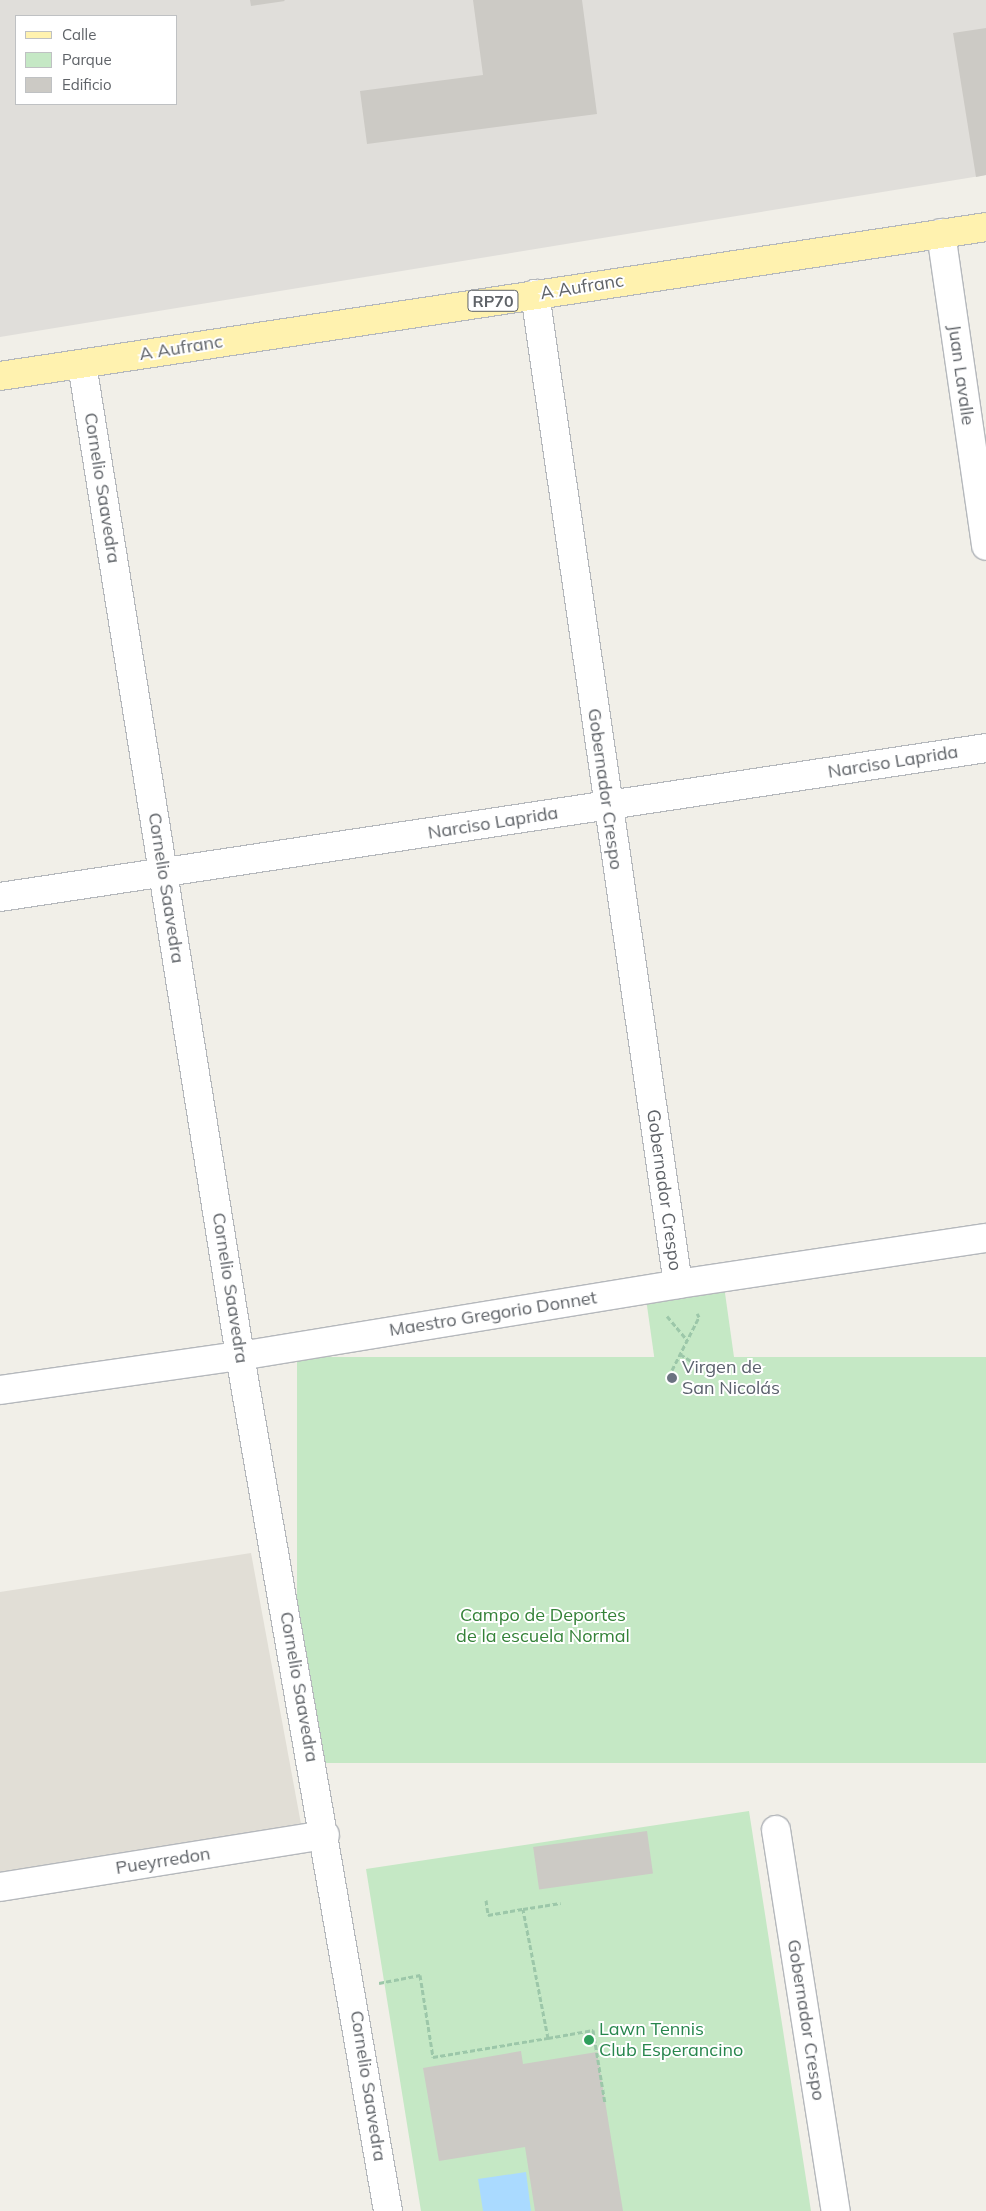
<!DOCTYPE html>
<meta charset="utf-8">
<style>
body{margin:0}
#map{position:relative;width:986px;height:2211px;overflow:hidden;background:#f1efe8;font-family:Mulish,sans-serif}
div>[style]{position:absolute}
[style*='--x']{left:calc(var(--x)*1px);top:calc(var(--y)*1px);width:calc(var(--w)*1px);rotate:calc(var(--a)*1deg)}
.industrial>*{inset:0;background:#e0deda}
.education>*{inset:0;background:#e1ded6}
.green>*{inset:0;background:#c5e8c5;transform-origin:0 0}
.water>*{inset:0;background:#aadaff}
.building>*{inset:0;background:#cccac5;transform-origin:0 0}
.path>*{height:3px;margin-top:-1.5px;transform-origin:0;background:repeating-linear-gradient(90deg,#9cc7a9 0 5px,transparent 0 7.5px)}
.roads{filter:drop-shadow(1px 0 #b5b8bc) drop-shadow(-1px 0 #b5b8bc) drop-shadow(0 1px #b5b8bc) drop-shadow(0 -1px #b5b8bc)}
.minor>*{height:28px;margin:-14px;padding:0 14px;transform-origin:14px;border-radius:14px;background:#fff}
.major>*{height:28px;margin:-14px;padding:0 14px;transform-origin:14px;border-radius:14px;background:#fff2af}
.dots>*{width:14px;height:14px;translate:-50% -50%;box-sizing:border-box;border:2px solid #fff;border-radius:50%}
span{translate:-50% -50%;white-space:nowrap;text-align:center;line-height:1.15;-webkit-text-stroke:4px #fff;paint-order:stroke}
.shield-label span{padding:1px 4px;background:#fff;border:1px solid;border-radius:4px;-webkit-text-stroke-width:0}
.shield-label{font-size:16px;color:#5f6368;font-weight:700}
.street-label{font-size:18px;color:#5f6368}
.worship-label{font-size:18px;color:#5b616d}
.left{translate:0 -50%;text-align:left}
.park-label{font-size:18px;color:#348238}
.leisure-label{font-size:18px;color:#27864d}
.legend{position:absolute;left:15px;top:15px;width:162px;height:90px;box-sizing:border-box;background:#fff;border:1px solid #bfc1c3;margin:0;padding:6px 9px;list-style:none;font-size:15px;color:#5f6368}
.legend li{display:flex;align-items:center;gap:10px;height:25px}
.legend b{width:25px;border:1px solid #bfc1c3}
</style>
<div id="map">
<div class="industrial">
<i style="clip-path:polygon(evenodd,0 0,986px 0,986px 175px,0 337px,0 0,16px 16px,176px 16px,176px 104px,16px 104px,16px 16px)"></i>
</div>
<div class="education">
<i style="clip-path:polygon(251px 1553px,301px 1824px,0 1872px,0 1592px)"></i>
</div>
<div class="green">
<i style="left:724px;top:1286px;width:91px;height:79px;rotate:82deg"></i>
<i style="left:986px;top:1357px;width:406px;height:689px;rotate:90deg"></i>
<i style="clip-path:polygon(749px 1811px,811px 2211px,421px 2211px,366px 1869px)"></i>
</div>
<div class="water">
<i style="clip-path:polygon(526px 2172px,531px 2211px,483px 2211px,478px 2179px)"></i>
</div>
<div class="building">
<i style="clip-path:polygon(250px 0,284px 0,285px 1px,251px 6px)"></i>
<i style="clip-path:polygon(473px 0,582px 0,597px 114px,367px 144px,360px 91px,483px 75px)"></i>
<i style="clip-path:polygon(986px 28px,986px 175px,976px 177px,953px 33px)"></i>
<i style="left:647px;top:1831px;width:43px;height:115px;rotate:82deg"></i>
<i style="clip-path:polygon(521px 2051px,523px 2064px,597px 2052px,623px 2211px,535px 2211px,525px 2147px,439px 2161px,423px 2068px)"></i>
</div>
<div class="path">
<i style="--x:667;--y:1316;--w:31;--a:50"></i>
<i style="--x:680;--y:1354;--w:22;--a:32"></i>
<i style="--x:672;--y:1370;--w:59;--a:-63"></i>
<i style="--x:699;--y:1317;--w:4;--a:-117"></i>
<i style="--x:486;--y:1900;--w:15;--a:82"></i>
<i style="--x:488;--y:1915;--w:36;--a:-10"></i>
<i style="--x:379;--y:1983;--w:42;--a:-11"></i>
<i style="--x:420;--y:1975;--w:83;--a:81"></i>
<i style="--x:433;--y:2057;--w:117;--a:-9.4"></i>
<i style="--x:548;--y:2038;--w:131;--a:-101"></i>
<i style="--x:523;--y:1909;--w:38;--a:-9"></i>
<i style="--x:548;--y:2038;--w:46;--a:-10.1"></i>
<i style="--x:593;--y:2030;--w:74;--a:80.7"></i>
</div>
<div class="roads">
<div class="minor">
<i style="--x:941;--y:233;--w:316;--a:81.8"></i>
<i style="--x:535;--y:294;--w:1000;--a:81.78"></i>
<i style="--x:82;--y:364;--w:1005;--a:80.95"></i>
<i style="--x:240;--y:1356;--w:868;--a:80.18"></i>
<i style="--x:0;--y:897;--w:997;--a:-8.59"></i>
<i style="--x:0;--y:1390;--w:242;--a:-8.1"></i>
<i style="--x:240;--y:1356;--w:444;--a:-9.3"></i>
<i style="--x:678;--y:1284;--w:311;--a:-8.5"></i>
<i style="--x:776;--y:1830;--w:386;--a:81.1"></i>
<i style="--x:0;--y:1887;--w:329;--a:-9.1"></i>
</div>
<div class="major">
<i style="--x:0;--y:376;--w:997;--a:-8.59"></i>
</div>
</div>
<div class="dots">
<i style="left:672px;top:1378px;background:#6b7280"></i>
<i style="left:589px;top:2040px;background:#2e9e5b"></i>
</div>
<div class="shield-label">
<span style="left:493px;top:301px">RP70</span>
</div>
<div class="street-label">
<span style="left:582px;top:287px;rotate:-9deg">A Aufranc</span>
<span style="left:181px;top:348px;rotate:-9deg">A Aufranc</span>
<span style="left:961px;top:375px;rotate:82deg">Juan Lavalle</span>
<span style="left:102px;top:488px;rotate:81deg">Cornelio Saavedra</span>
<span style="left:893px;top:762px;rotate:-9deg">Narciso Laprida</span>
<span style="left:605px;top:789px;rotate:82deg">Gobernador Crespo</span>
<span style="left:493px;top:823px;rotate:-9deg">Narciso Laprida</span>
<span style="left:166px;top:888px;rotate:81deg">Cornelio Saavedra</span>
<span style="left:664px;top:1190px;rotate:82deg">Gobernador Crespo</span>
<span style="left:230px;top:1288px;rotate:81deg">Cornelio Saavedra</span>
<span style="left:493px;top:1314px;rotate:-9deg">Maestro Gregorio Donnet</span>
<span style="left:299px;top:1687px;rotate:80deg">Cornelio Saavedra</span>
<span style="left:163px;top:1861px;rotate:-9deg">Pueyrredon</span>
<span style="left:806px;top:2020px;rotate:81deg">Gobernador Crespo</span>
<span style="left:368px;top:2086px;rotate:81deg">Cornelio Saavedra</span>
</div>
<div class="worship-label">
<span class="left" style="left:682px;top:1378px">Virgen de<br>San Nicolás</span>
</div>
<div class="park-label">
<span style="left:543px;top:1626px">Campo de Deportes<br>de la escuela Normal</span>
</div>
<div class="leisure-label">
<span class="left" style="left:599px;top:2040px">Lawn Tennis<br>Club Esperancino</span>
</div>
<ul class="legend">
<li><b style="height:6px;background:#fff2af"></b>Calle</li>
<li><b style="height:14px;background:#c5e8c5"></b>Parque</li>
<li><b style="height:14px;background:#cccac5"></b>Edificio</li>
</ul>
</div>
